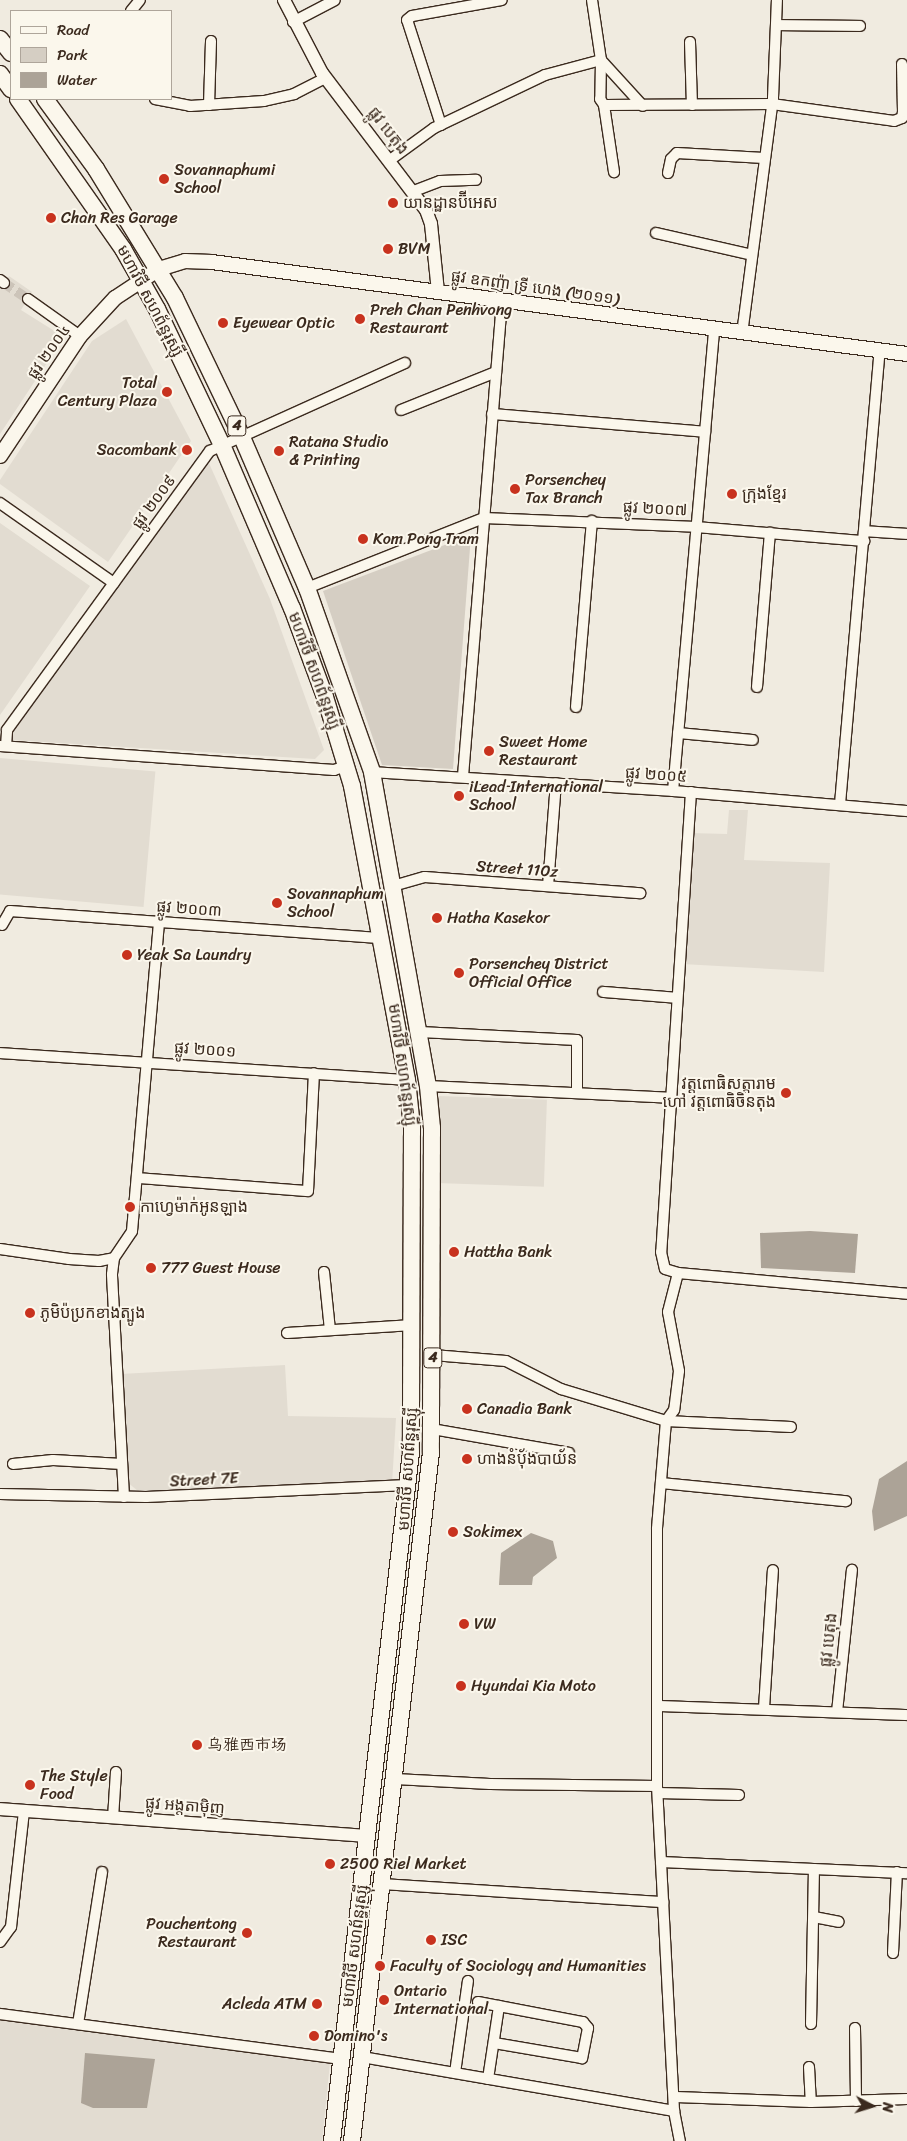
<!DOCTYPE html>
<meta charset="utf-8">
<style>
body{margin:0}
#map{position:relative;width:907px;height:2141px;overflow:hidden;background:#f0ebe0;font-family:Sriracha,"LXGW WenKai TC","Noto Sans Khmer",sans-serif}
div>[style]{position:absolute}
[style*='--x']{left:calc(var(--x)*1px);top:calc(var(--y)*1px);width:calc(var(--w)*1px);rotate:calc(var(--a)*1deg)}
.built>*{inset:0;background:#e2dcd1;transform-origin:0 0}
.green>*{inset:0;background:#d5cec3}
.water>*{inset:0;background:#aca397}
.minor-tunnel>*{height:10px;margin-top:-5px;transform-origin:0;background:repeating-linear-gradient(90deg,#ccc4b9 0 10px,transparent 0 15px)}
.roads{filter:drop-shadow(1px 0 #3b2a1e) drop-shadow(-1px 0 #3b2a1e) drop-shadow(0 1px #3b2a1e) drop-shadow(0 -1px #3b2a1e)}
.minor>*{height:10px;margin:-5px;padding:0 5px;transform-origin:5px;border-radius:5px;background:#fbf7ec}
.tertiary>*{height:12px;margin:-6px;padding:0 6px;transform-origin:6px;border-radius:6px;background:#fbf7ec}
.secondary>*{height:14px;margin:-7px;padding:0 7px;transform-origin:7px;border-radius:7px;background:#fbf7ec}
.trunk>*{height:16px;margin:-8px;padding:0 8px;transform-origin:8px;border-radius:8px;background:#fbf7ec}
.dots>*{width:14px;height:14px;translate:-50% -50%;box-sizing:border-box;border:2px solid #fbf7ec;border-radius:50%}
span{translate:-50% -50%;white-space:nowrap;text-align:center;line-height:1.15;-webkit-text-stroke:4px #fbf7ec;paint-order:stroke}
.shield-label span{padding:1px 4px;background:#fbf7ec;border:1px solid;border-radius:4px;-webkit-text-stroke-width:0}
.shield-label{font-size:15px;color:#3b2a1e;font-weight:700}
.street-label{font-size:16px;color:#3b2a1e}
.poi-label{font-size:16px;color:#3b2a1e}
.left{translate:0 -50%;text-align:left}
.right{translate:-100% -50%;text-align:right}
.legend{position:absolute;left:10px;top:10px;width:162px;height:90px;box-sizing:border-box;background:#fbf7ec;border:1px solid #aea59a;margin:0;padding:6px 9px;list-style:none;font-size:15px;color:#3b2a1e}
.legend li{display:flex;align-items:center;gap:10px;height:25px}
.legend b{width:25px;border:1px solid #aea59a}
.north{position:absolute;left:847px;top:2081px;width:50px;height:50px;-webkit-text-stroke:4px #fbf7ec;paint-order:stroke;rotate:95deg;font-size:14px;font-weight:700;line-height:20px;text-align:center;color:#3b2a1e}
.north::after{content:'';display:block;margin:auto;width:18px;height:22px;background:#3b2a1e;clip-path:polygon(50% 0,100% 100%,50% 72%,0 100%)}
</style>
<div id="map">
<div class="built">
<i style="clip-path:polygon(9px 276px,32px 292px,21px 310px,64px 337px,0 434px,0 290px)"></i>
<i style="clip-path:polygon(126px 319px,191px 441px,108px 562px,0 484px,0 480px,92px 341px)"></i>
<i style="clip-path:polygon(208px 461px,270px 599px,324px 750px,315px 759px,12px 740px,11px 733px)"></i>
<i style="clip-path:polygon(0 523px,90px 586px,0 715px)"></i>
<i style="left:0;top:758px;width:156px;height:136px;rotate:5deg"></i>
<i style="clip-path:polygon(729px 810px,748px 810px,744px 860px,830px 863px,824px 972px,682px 964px,690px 833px,727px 834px)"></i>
<i style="left:439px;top:1096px;width:108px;height:87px;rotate:2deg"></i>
<i style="clip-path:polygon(285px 1365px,288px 1416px,396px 1418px,392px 1484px,138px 1491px,127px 1482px,121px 1374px)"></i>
<i style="clip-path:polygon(0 2017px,330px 2063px,322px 2141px,0 2141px)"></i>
</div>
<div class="green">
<i style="clip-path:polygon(471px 535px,453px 769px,382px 765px,323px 591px)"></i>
</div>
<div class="water">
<i style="clip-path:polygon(810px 1231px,858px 1234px,855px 1273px,761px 1268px,760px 1233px)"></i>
<i style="clip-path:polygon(907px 1461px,907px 1516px,874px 1531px,872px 1511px,879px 1479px)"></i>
<i style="clip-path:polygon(531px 1533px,553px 1541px,557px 1558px,533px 1577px,532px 1585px,499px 1585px,501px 1553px)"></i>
<i style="clip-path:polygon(85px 2053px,155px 2059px,147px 2108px,93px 2108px,81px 2103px)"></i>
</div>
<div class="minor-tunnel">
<i style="--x:4;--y:283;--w:29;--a:34"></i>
</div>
<div class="roads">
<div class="minor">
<i style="--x:592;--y:0;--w:61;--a:81.5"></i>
<i style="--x:601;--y:60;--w:39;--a:91"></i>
<i style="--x:600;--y:99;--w:7;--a:56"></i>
<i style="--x:604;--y:105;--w:168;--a:-0.3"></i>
<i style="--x:772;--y:104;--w:123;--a:7.9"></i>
<i style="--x:894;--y:121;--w:9;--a:-21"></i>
<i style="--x:902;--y:118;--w:6;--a:-81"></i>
<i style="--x:903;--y:112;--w:48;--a:-91.2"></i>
<i style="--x:131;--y:11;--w:14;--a:-51"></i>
<i style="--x:293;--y:22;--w:47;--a:-27.6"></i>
<i style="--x:776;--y:25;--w:84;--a:0.7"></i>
<i style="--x:690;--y:42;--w:63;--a:88.2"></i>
<i style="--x:601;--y:60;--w:62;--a:47.6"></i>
<i style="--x:155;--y:99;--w:36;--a:11"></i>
<i style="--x:190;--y:106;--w:74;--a:-3.9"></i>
<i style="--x:264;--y:101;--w:31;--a:-13"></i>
<i style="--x:294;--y:94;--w:36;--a:-27"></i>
<i style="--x:209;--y:105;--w:64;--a:-88.2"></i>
<i style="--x:604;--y:105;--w:68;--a:81.5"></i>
<i style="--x:441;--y:125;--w:110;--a:-107.9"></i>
<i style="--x:407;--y:20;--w:6;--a:-39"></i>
<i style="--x:412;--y:16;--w:91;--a:-10.1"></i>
<i style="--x:390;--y:160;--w:54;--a:-36"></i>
<i style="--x:434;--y:128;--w:123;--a:-25.5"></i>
<i style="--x:545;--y:75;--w:58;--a:-15"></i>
<i style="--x:668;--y:173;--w:14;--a:-78"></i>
<i style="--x:671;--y:159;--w:8;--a:-45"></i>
<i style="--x:677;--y:153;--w:87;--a:3.3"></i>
<i style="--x:414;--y:191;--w:28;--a:-21"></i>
<i style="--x:440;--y:181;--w:36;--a:-2"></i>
<i style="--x:656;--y:233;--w:98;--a:12.9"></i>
<i style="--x:0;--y:280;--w:5;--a:37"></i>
<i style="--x:28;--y:299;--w:64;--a:35.4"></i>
<i style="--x:742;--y:334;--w:238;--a:-82.5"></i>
<i style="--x:773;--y:98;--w:98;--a:-87.7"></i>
<i style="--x:401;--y:410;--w:102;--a:-21.8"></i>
<i style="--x:492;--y:414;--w:214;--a:4.8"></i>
<i style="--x:0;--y:503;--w:139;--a:35.1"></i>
<i style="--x:864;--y:531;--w:43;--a:4"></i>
<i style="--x:307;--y:588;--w:190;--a:-21.6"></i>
<i style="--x:484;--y:518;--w:212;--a:2.4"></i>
<i style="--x:696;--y:527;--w:169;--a:4.8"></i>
<i style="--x:757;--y:687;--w:155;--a:-85.2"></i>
<i style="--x:576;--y:707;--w:187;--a:-85.1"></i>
<i style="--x:678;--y:733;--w:75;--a:5.3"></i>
<i style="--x:0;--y:746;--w:335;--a:4.1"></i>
<i style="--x:334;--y:770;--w:13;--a:-18"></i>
<i style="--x:6;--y:746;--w:16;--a:-86"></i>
<i style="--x:7;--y:730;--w:345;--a:-54"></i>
<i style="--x:210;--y:451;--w:214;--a:-24.3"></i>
<i style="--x:372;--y:772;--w:302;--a:3.6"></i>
<i style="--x:673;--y:791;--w:235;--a:4.9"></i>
<i style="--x:463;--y:776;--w:477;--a:-85.3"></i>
<i style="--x:673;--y:791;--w:463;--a:-84.9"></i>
<i style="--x:691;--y:792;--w:461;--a:93.7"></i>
<i style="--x:661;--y:1252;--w:17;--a:77"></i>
<i style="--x:665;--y:1269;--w:14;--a:17"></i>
<i style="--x:678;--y:1273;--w:230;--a:5.2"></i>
<i style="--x:840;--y:804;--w:455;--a:-85"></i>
<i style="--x:393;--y:886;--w:33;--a:-16"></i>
<i style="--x:425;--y:877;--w:216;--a:4.3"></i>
<i style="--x:548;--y:886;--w:103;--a:-85.6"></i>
<i style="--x:2;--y:925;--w:16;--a:-60"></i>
<i style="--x:10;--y:911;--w:373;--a:4.2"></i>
<i style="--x:603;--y:992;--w:74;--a:4.6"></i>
<i style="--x:420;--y:1032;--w:157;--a:2.9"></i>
<i style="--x:577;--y:1040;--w:53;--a:90"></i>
<i style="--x:0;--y:1053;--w:408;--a:3.8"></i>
<i style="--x:428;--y:1086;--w:242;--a:2.8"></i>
<i style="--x:138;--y:1178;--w:170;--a:4.4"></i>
<i style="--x:308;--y:1191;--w:118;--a:-87.1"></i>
<i style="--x:0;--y:1249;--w:70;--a:8.2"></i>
<i style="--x:69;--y:1259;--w:30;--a:4"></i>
<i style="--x:99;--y:1261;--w:15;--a:-11"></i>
<i style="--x:324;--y:1272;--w:58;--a:84.1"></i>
<i style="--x:678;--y:1273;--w:40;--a:104.4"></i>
<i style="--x:668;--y:1312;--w:60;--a:79.4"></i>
<i style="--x:679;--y:1371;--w:39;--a:97"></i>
<i style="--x:674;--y:1410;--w:14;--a:126"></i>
<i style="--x:666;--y:1421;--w:108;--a:94.8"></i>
<i style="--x:657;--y:1529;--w:257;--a:90"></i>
<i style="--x:657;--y:1786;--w:325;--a:87"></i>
<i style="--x:674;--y:2111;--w:31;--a:79"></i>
<i style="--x:287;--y:1333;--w:126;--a:-3.6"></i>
<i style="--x:433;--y:1355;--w:73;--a:4.7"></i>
<i style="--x:506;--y:1361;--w:62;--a:27"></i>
<i style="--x:561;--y:1389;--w:110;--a:16.9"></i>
<i style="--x:666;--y:1421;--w:125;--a:2.7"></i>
<i style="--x:432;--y:1429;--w:139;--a:9.9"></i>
<i style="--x:13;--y:1464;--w:40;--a:-5.7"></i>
<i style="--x:53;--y:1460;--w:69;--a:3.3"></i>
<i style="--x:661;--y:1483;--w:186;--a:5.6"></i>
<i style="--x:0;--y:1494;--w:146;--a:1.2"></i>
<i style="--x:146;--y:1497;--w:262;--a:-2.6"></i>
<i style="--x:124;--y:1497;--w:223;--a:-93.1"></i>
<i style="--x:112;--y:1274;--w:16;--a:-83"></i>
<i style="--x:114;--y:1258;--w:32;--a:-56"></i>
<i style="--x:132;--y:1231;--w:310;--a:-85"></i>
<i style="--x:658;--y:1706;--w:249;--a:2.1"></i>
<i style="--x:764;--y:1708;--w:138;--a:-86.3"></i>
<i style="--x:837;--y:1712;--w:143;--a:-84"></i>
<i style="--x:395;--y:1779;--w:95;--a:3"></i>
<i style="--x:490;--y:1784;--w:167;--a:0.7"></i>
<i style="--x:658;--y:1793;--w:81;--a:1.4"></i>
<i style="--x:113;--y:1818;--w:46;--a:-86.3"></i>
<i style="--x:661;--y:1862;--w:246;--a:2.6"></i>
<i style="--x:383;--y:1884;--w:281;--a:3.7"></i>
<i style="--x:814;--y:1917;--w:25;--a:11"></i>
<i style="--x:0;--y:1942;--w:19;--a:-54"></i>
<i style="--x:11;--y:1927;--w:117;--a:-83.6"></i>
<i style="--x:893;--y:1953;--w:81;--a:-87.2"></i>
<i style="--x:478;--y:2002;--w:107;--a:10.8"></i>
<i style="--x:583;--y:2022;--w:8;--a:50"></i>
<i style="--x:588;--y:2028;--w:31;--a:101"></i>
<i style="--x:582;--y:2058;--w:89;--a:-170.3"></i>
<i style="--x:0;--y:2014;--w:345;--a:7.5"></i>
<i style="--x:78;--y:2024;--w:154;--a:-81"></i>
<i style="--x:811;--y:2024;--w:155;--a:-88.9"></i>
<i style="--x:855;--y:2028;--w:73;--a:89.2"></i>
<i style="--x:362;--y:2057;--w:317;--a:9.8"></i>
<i style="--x:809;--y:2067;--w:35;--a:87"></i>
<i style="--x:455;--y:2073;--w:93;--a:-82"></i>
<i style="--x:488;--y:2079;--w:74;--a:-81.4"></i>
<i style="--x:676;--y:2097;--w:135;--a:2.1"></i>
<i style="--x:811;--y:2102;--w:96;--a:-1.8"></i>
</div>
<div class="tertiary">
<i style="--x:284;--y:0;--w:82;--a:62.5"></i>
<i style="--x:322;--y:73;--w:172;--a:52.8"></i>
<i style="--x:426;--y:210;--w:15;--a:70"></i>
<i style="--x:431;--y:224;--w:68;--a:84.1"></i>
<i style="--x:0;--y:1809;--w:369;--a:4.2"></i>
</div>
<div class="secondary">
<i style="--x:0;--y:456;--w:144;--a:-56.3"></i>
<i style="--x:80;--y:336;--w:52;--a:-47.4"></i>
<i style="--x:115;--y:298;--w:53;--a:-33.4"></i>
<i style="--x:159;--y:269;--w:27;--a:-17"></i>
<i style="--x:185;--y:261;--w:27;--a:2"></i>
<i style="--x:212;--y:262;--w:701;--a:7.54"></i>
</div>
<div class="trunk">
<i style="--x:0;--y:39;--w:18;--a:52"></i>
<i style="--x:0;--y:74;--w:19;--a:54"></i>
<i style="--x:18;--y:99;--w:183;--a:55"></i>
<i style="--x:123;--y:249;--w:69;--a:60.5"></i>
<i style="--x:157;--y:309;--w:151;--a:64.5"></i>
<i style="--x:222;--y:445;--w:177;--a:66.8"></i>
<i style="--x:292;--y:608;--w:95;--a:69.7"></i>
<i style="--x:325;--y:697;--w:93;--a:73.1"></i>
<i style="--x:352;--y:786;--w:299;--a:79.4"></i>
<i style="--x:407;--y:1080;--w:47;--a:83.9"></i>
<i style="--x:412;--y:1127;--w:325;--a:90.2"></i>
<i style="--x:411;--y:1452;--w:694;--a:96.54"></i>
<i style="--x:45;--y:99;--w:87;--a:53.9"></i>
<i style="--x:96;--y:169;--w:151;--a:58.5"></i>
<i style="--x:175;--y:298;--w:152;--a:64.3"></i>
<i style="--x:241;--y:435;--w:167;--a:66.7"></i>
<i style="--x:307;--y:588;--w:195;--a:70.5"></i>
<i style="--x:372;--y:772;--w:319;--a:79.9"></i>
<i style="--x:428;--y:1086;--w:42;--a:84.6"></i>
<i style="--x:432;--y:1128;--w:324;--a:90.2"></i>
<i style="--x:431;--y:1452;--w:694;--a:96.54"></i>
</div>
</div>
<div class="dots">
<i style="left:164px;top:179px;background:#c8321e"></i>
<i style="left:393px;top:203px;background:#c8321e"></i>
<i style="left:51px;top:218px;background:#c8321e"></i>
<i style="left:388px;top:249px;background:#c8321e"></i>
<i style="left:360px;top:319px;background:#c8321e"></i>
<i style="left:223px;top:323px;background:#c8321e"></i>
<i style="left:167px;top:392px;background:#c8321e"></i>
<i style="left:187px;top:450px;background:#c8321e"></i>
<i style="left:279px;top:451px;background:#c8321e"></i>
<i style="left:515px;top:489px;background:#c8321e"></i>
<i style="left:732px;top:494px;background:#c8321e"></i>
<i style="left:363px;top:539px;background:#c8321e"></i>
<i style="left:489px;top:751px;background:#c8321e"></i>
<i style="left:459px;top:796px;background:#c8321e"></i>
<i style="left:277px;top:903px;background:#c8321e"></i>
<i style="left:437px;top:918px;background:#c8321e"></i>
<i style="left:127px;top:955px;background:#c8321e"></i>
<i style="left:459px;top:973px;background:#c8321e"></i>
<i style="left:786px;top:1093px;background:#c8321e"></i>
<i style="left:130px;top:1207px;background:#c8321e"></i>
<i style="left:454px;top:1252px;background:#c8321e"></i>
<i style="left:151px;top:1268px;background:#c8321e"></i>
<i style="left:30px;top:1313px;background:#c8321e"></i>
<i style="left:467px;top:1409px;background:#c8321e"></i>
<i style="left:467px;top:1459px;background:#c8321e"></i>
<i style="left:453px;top:1532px;background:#c8321e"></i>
<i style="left:464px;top:1624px;background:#c8321e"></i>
<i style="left:461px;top:1686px;background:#c8321e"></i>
<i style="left:197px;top:1745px;background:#c8321e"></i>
<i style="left:30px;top:1785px;background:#c8321e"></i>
<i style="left:330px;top:1864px;background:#c8321e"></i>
<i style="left:247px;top:1933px;background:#c8321e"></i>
<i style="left:431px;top:1940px;background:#c8321e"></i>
<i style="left:380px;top:1966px;background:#c8321e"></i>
<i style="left:384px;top:2000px;background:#c8321e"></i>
<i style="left:317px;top:2004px;background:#c8321e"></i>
<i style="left:314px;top:2036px;background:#c8321e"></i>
</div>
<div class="shield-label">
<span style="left:237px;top:426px">4</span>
<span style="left:433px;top:1358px">4</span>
</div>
<div class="street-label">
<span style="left:388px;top:131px;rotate:52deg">ផ្លូវ បេតុង</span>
<span style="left:535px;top:288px;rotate:8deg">ផ្លូវ ឧកញ៉ា ទ្រី ហេង (២០១១)</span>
<span style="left:150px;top:301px;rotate:62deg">មហាវិថី សហព័ន្ធរុស្ស៊ី</span>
<span style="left:49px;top:352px;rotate:-55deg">ផ្លូវ ២០០៤</span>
<span style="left:154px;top:502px;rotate:-54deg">ផ្លូវ ២០០៩</span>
<span style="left:655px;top:509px;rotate:3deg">ផ្លូវ ២០០៧</span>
<span style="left:314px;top:671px;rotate:70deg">មហាវិថី សហព័ន្ធរុស្ស៊ី</span>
<span style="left:656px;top:775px;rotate:4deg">ផ្លូវ ២០០៥</span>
<span style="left:517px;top:869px;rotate:4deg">Street 110z</span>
<span style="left:189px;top:909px;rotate:4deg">ផ្លូវ ២០០៣</span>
<span style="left:205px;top:1050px;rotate:4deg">ផ្លូវ ២០០១</span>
<span style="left:402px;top:1065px;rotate:82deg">មហាវិថី សហព័ន្ធរុស្ស៊ី</span>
<span style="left:408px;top:1469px;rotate:-86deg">មហាវិថី សហព័ន្ធរុស្ស៊ី</span>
<span style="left:204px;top:1480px;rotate:-3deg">Street 7E</span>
<span style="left:829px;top:1640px;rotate:-84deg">ផ្លូវ បេតុង</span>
<span style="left:185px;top:1806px;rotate:4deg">ផ្លូវ អង្តតាម៉ិញ</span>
<span style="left:355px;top:1946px;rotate:-83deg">មហាវិថី សហព័ន្ធរុស្ស៊ី</span>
</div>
<div class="poi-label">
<span class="left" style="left:174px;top:179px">Sovannaphumi<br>School</span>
<span class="left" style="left:403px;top:203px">យានដ្ឋានប៊ីអេស</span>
<span class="left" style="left:61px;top:218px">Chan Res Garage</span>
<span class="left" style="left:398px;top:249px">BVM</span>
<span class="left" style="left:370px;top:319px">Preh Chan Penhvong<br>Restaurant</span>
<span class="left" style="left:233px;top:323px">Eyewear Optic</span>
<span class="right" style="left:157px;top:392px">Total<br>Century Plaza</span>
<span class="left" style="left:289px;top:451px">Ratana Studio<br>&amp; Printing</span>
<span class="right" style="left:177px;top:450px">Sacombank</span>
<span class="left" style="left:525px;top:489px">Porsenchey<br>Tax Branch</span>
<span class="left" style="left:742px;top:494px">ក្រុងខ្មែរ</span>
<span class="left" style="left:373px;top:539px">Kom Pong Tram</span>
<span class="left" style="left:499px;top:751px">Sweet Home<br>Restaurant</span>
<span class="left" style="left:469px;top:796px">iLead International<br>School</span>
<span class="left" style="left:287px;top:903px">Sovannaphum<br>School</span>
<span class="left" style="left:447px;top:918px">Hatha Kasekor</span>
<span class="left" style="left:137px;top:955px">Yeak Sa Laundry</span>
<span class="left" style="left:469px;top:973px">Porsenchey District<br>Official Office</span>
<span class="right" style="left:776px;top:1093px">វត្តពោធិសត្តារាម<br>ហៅ វត្តពោធិចិនតុង</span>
<span class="left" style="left:140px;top:1207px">កាហ្វេម៉ាក់អូនឡាង</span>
<span class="left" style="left:464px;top:1252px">Hattha Bank</span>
<span class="left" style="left:161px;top:1268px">777 Guest House</span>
<span class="left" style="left:40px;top:1313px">ភូមិប៉ប្រកខាងត្បូង</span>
<span class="left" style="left:477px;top:1409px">Canadia Bank</span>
<span class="left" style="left:477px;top:1459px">ហាងនំបុ័ងបាយ័ន</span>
<span class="left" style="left:463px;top:1532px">Sokimex</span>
<span class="left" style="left:474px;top:1624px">VW</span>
<span class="left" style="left:471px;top:1686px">Hyundai Kia Moto</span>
<span class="left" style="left:207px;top:1745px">乌雅西市场</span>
<span class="left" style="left:40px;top:1785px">The Style<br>Food</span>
<span class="left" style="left:340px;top:1864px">2500 Riel Market</span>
<span class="right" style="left:237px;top:1933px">Pouchentong<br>Restaurant</span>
<span class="left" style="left:441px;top:1940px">ISC</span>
<span class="left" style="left:390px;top:1966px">Faculty of Sociology and Humanities</span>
<span class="left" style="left:394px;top:2000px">Ontario<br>International</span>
<span class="right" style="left:307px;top:2004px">Acleda ATM</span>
<span class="left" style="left:324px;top:2036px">Domino's</span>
</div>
<ul class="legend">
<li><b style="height:6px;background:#fbf7ec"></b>Road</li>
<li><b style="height:14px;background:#d5cec3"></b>Park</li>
<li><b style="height:14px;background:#aca397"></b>Water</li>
</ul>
<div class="north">N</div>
</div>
